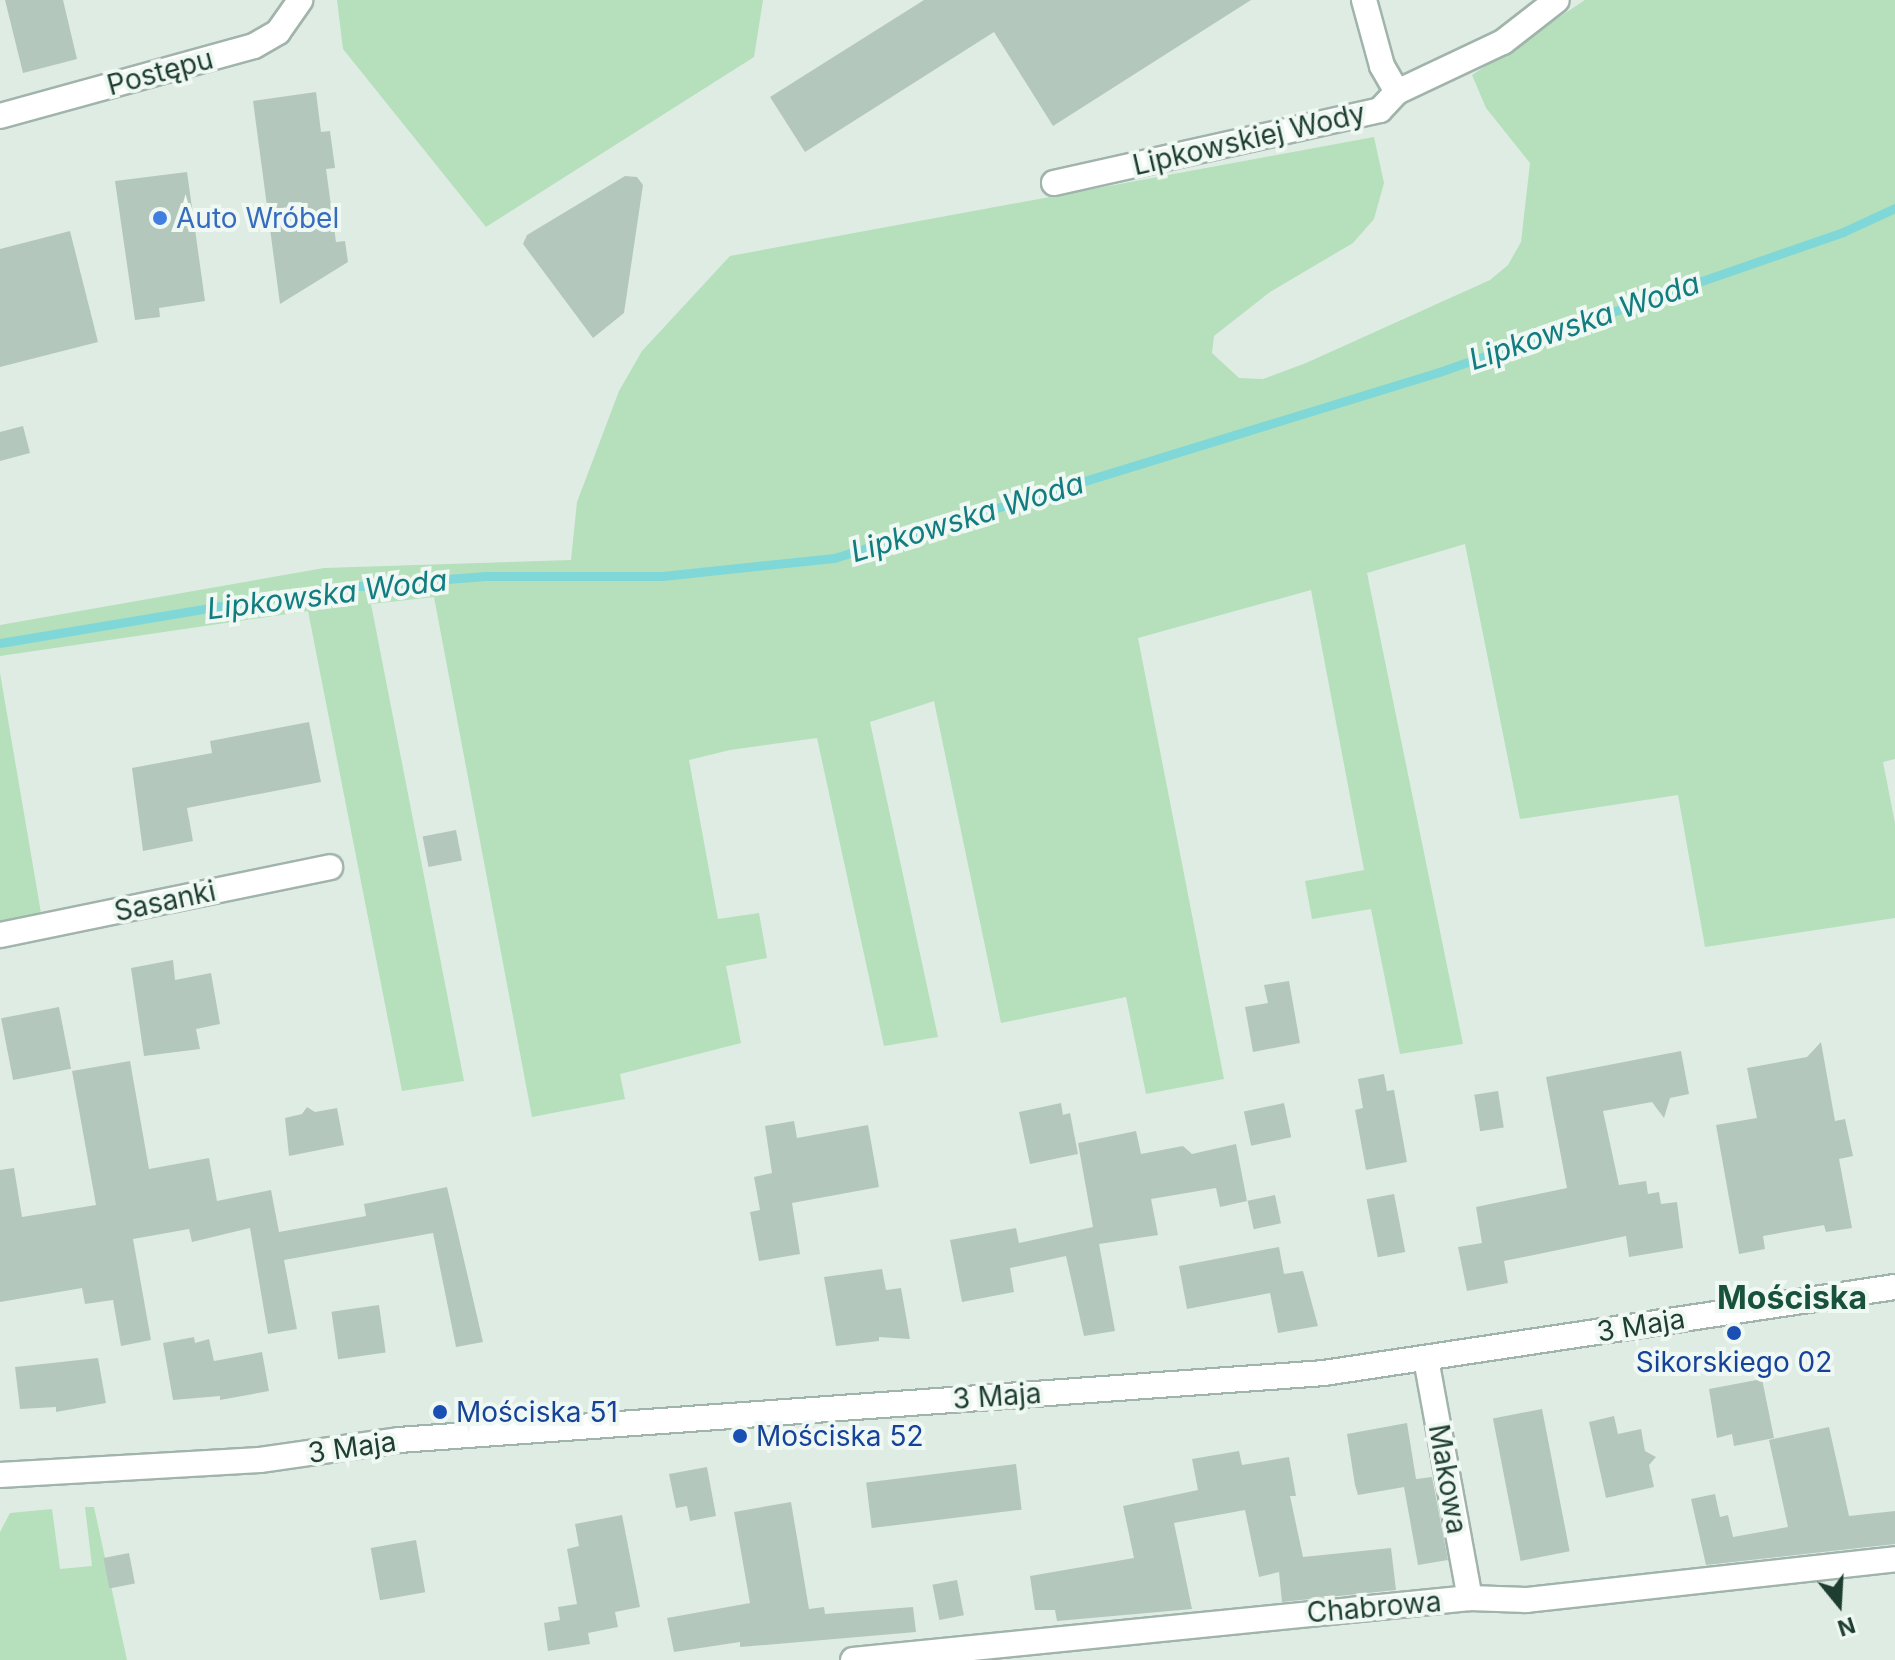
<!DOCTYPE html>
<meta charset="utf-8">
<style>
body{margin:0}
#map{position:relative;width:1895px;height:1660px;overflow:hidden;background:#dfece4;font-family:Inter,sans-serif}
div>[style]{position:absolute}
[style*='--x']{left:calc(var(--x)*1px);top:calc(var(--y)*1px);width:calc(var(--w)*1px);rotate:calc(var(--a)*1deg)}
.green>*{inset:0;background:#b5e0bb}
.stream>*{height:9px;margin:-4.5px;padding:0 4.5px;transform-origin:4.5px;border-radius:4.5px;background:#80d7d8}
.building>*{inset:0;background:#b4c7bd;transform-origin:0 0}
.roads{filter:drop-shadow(2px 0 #a1b4ab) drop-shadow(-2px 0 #a1b4ab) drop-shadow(0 2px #a1b4ab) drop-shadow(0 -2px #a1b4ab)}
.minor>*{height:24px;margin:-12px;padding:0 12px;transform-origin:12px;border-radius:12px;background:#fff}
.secondary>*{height:24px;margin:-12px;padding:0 12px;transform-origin:12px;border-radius:12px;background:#fff}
.dots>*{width:22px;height:22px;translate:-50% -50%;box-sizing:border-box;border:4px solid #f0f8f3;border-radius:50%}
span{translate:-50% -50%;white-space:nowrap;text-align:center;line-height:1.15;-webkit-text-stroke:8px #f0f8f3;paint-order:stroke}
.street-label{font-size:28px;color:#1e3e31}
.shop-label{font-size:28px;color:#366cbe}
.left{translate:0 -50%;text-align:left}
.transit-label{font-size:28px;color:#164399}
.water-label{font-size:30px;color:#117d80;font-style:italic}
.quarter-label{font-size:32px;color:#18523c;font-weight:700}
.north{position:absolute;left:1799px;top:1564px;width:80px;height:80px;-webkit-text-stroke:6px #f0f8f3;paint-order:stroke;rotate:162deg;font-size:22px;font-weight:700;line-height:32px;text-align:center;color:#1e3e31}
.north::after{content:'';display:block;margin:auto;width:28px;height:36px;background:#1e3e31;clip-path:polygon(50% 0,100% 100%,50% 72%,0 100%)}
</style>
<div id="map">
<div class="green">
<i style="clip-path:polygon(337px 0,763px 0,754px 57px,486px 227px,343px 49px)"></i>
<i style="clip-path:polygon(1585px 0,1895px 0,1895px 759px,1883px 762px,1895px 823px,1895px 918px,1705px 947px,1678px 795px,1520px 819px,1465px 544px,1367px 573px,1463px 1044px,1400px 1054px,1371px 909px,1312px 919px,1305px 881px,1364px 870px,1311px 590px,1138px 638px,1224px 1079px,1146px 1094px,1126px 997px,1001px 1023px,934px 701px,870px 722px,938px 1037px,884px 1046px,817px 738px,730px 750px,689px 760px,718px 919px,759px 913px,767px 958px,726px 966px,741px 1043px,620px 1074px,625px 1099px,532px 1117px,434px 597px,371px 604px,464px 1081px,402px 1091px,308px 611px,0 656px,0 625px,324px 568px,571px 560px,577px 502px,619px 391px,642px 351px,730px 256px,1374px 137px,1384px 183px,1374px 219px,1353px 243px,1270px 292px,1214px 336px,1212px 353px,1239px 378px,1263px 379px,1306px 363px,1490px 280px,1508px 265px,1521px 242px,1530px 163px,1486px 108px,1472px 75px)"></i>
<i style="clip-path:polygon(0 673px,41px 913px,0 922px)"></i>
<i style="clip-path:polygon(85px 1507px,94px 1507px,127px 1660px,0 1660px,0 1532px,10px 1513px,52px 1509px,60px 1569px,92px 1566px)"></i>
</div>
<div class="stream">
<i style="--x:0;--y:643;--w:326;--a:-9.5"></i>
<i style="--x:321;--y:589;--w:168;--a:-4.5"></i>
<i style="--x:488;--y:576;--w:174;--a:0"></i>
<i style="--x:662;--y:576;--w:173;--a:-6"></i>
<i style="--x:834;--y:558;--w:633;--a:-17.09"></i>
<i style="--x:1439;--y:372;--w:428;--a:-19.1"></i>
<i style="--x:1843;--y:232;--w:57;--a:-24.8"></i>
</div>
<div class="building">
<i style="clip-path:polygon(5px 0,63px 0,77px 59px,23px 73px)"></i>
<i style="clip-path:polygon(924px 0,1251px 0,1053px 126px,994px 32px,805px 152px,770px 97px)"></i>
<i style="clip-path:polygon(316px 92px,321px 132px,330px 131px,335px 168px,326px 169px,336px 242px,345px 241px,348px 262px,280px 304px,253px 101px)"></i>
<i style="clip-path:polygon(187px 172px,205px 301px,159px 308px,160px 317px,135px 320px,115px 181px)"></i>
<i style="clip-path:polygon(625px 176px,637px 177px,643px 185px,624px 313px,593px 338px,523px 244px,527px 235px)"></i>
<i style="clip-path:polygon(70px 231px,98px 342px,0 367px,0 249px)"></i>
<i style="clip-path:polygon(23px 426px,30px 453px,0 461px,0 432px)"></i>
<i style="clip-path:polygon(309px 722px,321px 782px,187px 808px,193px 841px,143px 851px,132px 768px,212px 753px,210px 741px)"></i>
<i style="left:456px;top:830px;width:31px;height:34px;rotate:79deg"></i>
<i style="clip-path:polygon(173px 960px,175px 980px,211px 973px,220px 1024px,196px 1029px,200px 1049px,144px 1056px,131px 968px)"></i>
<i style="clip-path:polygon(1289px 981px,1300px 1043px,1253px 1052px,1245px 1007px,1268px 1003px,1264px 985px)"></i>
<i style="left:59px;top:1007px;width:63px;height:59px;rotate:79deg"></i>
<i style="clip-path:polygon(1821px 1042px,1835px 1121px,1845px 1119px,1853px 1156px,1839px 1159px,1852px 1228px,1826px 1232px,1824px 1225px,1763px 1236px,1765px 1249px,1739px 1254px,1716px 1125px,1757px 1118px,1747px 1068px,1807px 1057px)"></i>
<i style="clip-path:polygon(1681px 1051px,1689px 1094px,1670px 1098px,1664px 1118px,1652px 1102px,1603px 1111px,1619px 1185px,1646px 1181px,1648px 1194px,1659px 1192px,1661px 1204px,1677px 1202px,1683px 1248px,1629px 1257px,1626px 1236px,1504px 1261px,1508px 1283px,1467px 1291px,1458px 1247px,1482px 1243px,1476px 1207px,1567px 1188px,1546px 1077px)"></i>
<i style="clip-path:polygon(130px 1061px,149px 1169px,209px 1158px,217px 1201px,271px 1190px,279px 1232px,366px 1216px,364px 1204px,447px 1187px,483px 1342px,456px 1347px,433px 1233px,284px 1260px,297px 1329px,268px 1334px,250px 1228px,192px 1242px,189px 1229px,133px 1239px,151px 1340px,121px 1346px,113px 1300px,85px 1304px,82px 1288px,0 1302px,0 1170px,14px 1168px,22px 1217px,96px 1205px,72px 1071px)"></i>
<i style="clip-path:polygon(1384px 1074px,1387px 1091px,1394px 1090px,1407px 1162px,1366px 1170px,1355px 1110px,1363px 1108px,1358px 1079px)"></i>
<i style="left:1498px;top:1091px;width:37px;height:24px;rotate:81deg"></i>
<i style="clip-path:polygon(1061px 1103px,1063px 1115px,1070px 1113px,1078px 1154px,1030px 1164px,1019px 1112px)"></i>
<i style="left:1284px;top:1103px;width:35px;height:41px;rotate:78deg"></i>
<i style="clip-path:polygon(307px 1107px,315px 1112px,337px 1108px,344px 1145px,289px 1156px,285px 1118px,302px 1114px)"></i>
<i style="clip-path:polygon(794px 1121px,797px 1138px,868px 1125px,879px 1187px,792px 1203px,800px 1254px,759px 1261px,750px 1212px,760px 1210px,754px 1177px,772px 1173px,765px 1126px)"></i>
<i style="clip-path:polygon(1136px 1131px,1141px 1154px,1183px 1146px,1192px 1154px,1236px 1144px,1247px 1201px,1220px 1207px,1216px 1188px,1151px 1199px,1158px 1235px,1099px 1244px,1115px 1331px,1084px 1336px,1066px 1256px,1010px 1268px,1014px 1292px,962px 1302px,950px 1240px,1016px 1228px,1019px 1243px,1093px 1227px,1078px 1143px)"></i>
<i style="left:1394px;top:1194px;width:59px;height:28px;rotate:79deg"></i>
<i style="left:1275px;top:1195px;width:29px;height:28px;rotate:78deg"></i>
<i style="clip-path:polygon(1279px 1247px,1284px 1274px,1303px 1271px,1318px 1326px,1278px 1333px,1270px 1293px,1187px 1309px,1179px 1266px)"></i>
<i style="clip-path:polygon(882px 1269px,886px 1290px,901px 1288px,910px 1339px,879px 1337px,879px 1341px,836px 1346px,824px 1277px)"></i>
<i style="left:379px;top:1305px;width:48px;height:48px;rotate:82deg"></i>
<i style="clip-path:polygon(194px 1337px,195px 1343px,209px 1339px,214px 1361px,262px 1352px,269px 1391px,220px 1400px,220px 1396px,173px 1400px,163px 1343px)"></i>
<i style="clip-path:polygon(98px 1358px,106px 1403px,56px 1412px,56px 1407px,20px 1409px,15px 1367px)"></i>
<i style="clip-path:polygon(1762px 1379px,1774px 1438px,1734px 1446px,1732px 1434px,1717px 1438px,1709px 1389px)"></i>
<i style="left:1542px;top:1409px;width:145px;height:50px;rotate:79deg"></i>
<i style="clip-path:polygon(1614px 1416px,1618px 1434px,1641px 1429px,1645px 1451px,1656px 1457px,1649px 1465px,1654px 1487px,1606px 1498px,1589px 1422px)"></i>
<i style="clip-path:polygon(1407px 1423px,1416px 1479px,1432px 1477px,1448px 1560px,1418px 1565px,1404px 1487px,1358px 1495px,1355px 1485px,1347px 1434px)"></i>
<i style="clip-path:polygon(1829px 1427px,1849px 1516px,1895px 1511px,1895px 1544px,1706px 1565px,1691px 1499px,1715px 1494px,1720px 1517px,1728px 1515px,1733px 1537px,1788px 1527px,1769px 1440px)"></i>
<i style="clip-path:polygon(1239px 1451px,1242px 1465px,1289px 1457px,1296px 1496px,1290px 1496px,1303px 1557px,1391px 1548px,1396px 1590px,1282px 1602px,1279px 1572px,1259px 1577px,1245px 1510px,1174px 1523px,1192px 1609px,1057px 1621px,1055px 1610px,1035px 1610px,1030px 1576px,1134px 1558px,1123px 1506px,1198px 1490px,1192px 1459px)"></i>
<i style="left:1016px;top:1464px;width:46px;height:151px;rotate:83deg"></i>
<i style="clip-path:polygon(707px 1467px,716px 1516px,690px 1521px,687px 1506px,676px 1508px,669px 1474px)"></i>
<i style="clip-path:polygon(791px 1502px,809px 1609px,824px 1607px,825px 1614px,913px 1607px,916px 1632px,740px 1647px,740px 1642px,674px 1652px,667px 1618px,750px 1603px,734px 1512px)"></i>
<i style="clip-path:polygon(622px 1515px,640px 1607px,615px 1612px,618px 1627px,588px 1633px,590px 1644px,548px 1651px,544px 1623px,560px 1620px,558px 1607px,577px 1604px,567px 1549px,579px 1546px,575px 1524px)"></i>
<i style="left:416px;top:1540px;width:53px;height:46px;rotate:80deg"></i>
<i style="left:129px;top:1553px;width:31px;height:26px;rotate:79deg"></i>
<i style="left:957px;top:1580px;width:36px;height:25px;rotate:79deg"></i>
</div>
<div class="roads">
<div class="minor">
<i style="--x:1364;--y:0;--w:68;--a:74.7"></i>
<i style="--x:1382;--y:66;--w:30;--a:60"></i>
<i style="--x:0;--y:116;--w:263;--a:-15.4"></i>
<i style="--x:254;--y:46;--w:28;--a:-30"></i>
<i style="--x:278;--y:32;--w:39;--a:-55"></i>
<i style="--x:1054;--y:183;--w:334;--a:-12.6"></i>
<i style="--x:1380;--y:110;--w:25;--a:-47"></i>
<i style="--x:1397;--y:92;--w:117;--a:-25.3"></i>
<i style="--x:1503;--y:42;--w:68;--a:-37.9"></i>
<i style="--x:0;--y:935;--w:337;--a:-11.6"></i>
<i style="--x:1426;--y:1359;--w:243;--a:79.6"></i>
<i style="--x:853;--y:1660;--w:620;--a:-5.74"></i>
<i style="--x:1470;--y:1598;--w:56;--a:2"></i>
<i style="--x:1526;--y:1600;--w:371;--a:-6.3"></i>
</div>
<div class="secondary">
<i style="--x:0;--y:1475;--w:260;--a:-3.3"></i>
<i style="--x:260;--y:1460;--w:140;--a:-8.2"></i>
<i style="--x:399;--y:1440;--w:927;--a:-4.14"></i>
<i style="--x:1324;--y:1373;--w:577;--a:-8.57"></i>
</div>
</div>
<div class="dots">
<i style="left:160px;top:218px;background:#3f7fe0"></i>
<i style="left:1734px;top:1333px;background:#1a4fb4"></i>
<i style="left:440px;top:1412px;background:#1a4fb4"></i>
<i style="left:740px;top:1436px;background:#1a4fb4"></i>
</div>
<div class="street-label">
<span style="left:160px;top:72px;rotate:-15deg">Postępu</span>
<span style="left:1249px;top:139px;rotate:-13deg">Lipkowskiej Wody</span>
<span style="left:165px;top:901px;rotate:-12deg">Sasanki</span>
<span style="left:1641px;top:1325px;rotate:-9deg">3 Maja</span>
<span style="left:997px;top:1396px;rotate:-4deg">3 Maja</span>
<span style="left:352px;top:1447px;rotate:-8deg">3 Maja</span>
<span style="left:1448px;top:1479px;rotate:80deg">Makowa</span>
<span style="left:1374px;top:1607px;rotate:-5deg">Chabrowa</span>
</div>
<div class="shop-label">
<span class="left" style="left:176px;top:218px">Auto Wróbel</span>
</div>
<div class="transit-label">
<span style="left:1734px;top:1362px">Sikorskiego 02</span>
<span class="left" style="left:456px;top:1412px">Mościska 51</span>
<span class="left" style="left:756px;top:1436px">Mościska 52</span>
</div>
<div class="water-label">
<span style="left:1584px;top:321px;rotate:-19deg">Lipkowska Woda</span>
<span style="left:967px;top:517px;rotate:-17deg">Lipkowska Woda</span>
<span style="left:327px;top:594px;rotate:-7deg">Lipkowska Woda</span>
</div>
<div class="quarter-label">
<span style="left:1792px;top:1298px">Mościska</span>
</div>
<div class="north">N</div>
</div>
